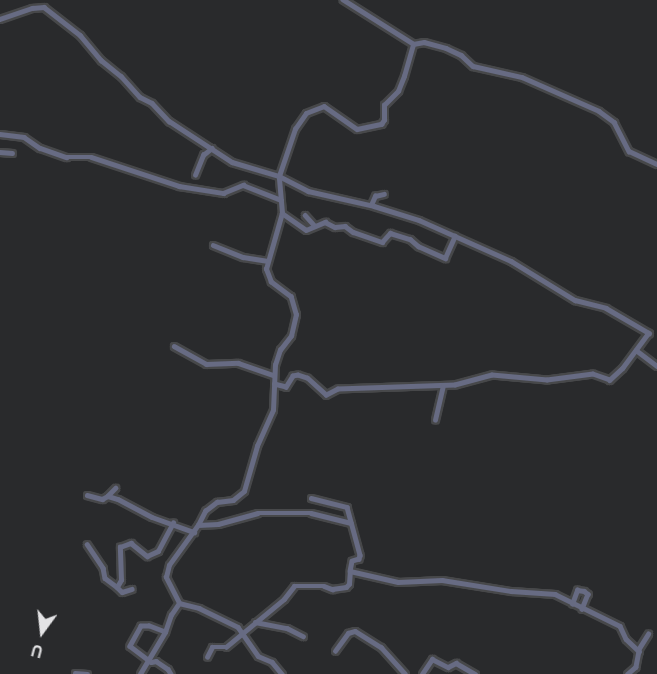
<!DOCTYPE html>
<style>
body{margin:0}
#map{position:relative;width:657px;height:674px;overflow:hidden;background:#292a2c;font-family:Overpass,sans-serif}
div>[style]{position:absolute}
[style*='--x']{left:calc(var(--x)*1px);top:calc(var(--y)*1px);width:calc(var(--w)*1px);rotate:calc(var(--a)*1deg)}
.roads{filter:drop-shadow(2px 0 #47484a) drop-shadow(-2px 0 #47484a) drop-shadow(0 2px #47484a) drop-shadow(0 -2px #47484a)}
.minor>*{height:4.5px;margin:-2.25px;padding:0 2.25px;transform-origin:2.25px;border-radius:2.25px;background:#676b83}
span{translate:-50% -50%;white-space:nowrap;text-align:center;line-height:1.15;-webkit-text-stroke:4.5px #292a2c;paint-order:stroke}
.north{position:absolute;left:12px;top:602px;width:60px;height:60px;-webkit-text-stroke:4px #292a2c;paint-order:stroke;rotate:195deg;font-size:16px;font-weight:700;line-height:24px;text-align:center;color:#e3e3e5}
.north::after{content:'';display:block;margin:auto;width:21px;height:27px;background:#e3e3e5;clip-path:polygon(50% 0,100% 100%,50% 72%,0 100%)}
</style>
<div id="map">
<div class="roads">
<div class="minor">
<i style="--x:0;--y:19;--w:34;--a:-19"></i>
<i style="--x:32;--y:8;--w:12;--a:-5"></i>
<i style="--x:44;--y:7;--w:46;--a:37.9"></i>
<i style="--x:80;--y:35;--w:33;--a:50"></i>
<i style="--x:101;--y:60;--w:26;--a:39"></i>
<i style="--x:121;--y:76;--w:28;--a:48"></i>
<i style="--x:140;--y:97;--w:13;--a:27"></i>
<i style="--x:152;--y:103;--w:25;--a:47"></i>
<i style="--x:169;--y:121;--w:75;--a:33.1"></i>
<i style="--x:232;--y:162;--w:49;--a:16.6"></i>
<i style="--x:279;--y:176;--w:33;--a:27"></i>
<i style="--x:308;--y:191;--w:68;--a:12.8"></i>
<i style="--x:374;--y:206;--w:47;--a:17.3"></i>
<i style="--x:419;--y:220;--w:101;--a:24"></i>
<i style="--x:511;--y:261;--w:75;--a:31.4"></i>
<i style="--x:575;--y:300;--w:32;--a:14"></i>
<i style="--x:606;--y:308;--w:50;--a:30.2"></i>
<i style="--x:649;--y:333;--w:44;--a:126.6"></i>
<i style="--x:623;--y:368;--w:18;--a:137"></i>
<i style="--x:610;--y:380;--w:18;--a:-161"></i>
<i style="--x:593;--y:374;--w:46;--a:172.6"></i>
<i style="--x:547;--y:380;--w:55;--a:-174.8"></i>
<i style="--x:492;--y:375;--w:38;--a:165"></i>
<i style="--x:455;--y:385;--w:117;--a:178"></i>
<i style="--x:338;--y:389;--w:13;--a:153"></i>
<i style="--x:326;--y:395;--w:25;--a:-138"></i>
<i style="--x:307;--y:378;--w:9;--a:-162"></i>
<i style="--x:298;--y:375;--w:5;--a:169"></i>
<i style="--x:293;--y:376;--w:13;--a:122"></i>
<i style="--x:286;--y:387;--w:12;--a:-166"></i>
<i style="--x:413;--y:44;--w:11;--a:-10"></i>
<i style="--x:424;--y:42;--w:23;--a:15"></i>
<i style="--x:446;--y:48;--w:17;--a:25"></i>
<i style="--x:461;--y:55;--w:16;--a:43"></i>
<i style="--x:473;--y:66;--w:50;--a:12.7"></i>
<i style="--x:522;--y:77;--w:84;--a:23.8"></i>
<i style="--x:599;--y:111;--w:19;--a:36"></i>
<i style="--x:614;--y:122;--w:33;--a:63"></i>
<i style="--x:629;--y:151;--w:31;--a:25"></i>
<i style="--x:0;--y:134;--w:24;--a:7"></i>
<i style="--x:24;--y:137;--w:19;--a:35"></i>
<i style="--x:40;--y:148;--w:28;--a:19"></i>
<i style="--x:66;--y:157;--w:25;--a:0"></i>
<i style="--x:91;--y:157;--w:93;--a:18.2"></i>
<i style="--x:179;--y:186;--w:45;--a:9"></i>
<i style="--x:223;--y:193;--w:22;--a:-22"></i>
<i style="--x:243;--y:185;--w:41;--a:21.5"></i>
<i style="--x:0;--y:152;--w:12;--a:5"></i>
<i style="--x:195;--y:175;--w:22;--a:-68"></i>
<i style="--x:203;--y:155;--w:11;--a:-38"></i>
<i style="--x:371;--y:205;--w:10;--a:-66"></i>
<i style="--x:375;--y:196;--w:9;--a:-13"></i>
<i style="--x:282;--y:213;--w:29;--a:35"></i>
<i style="--x:306;--y:230;--w:21;--a:-23"></i>
<i style="--x:325;--y:222;--w:11;--a:27"></i>
<i style="--x:335;--y:227;--w:10;--a:-6"></i>
<i style="--x:345;--y:226;--w:10;--a:37"></i>
<i style="--x:353;--y:232;--w:31;--a:19"></i>
<i style="--x:382;--y:242;--w:12;--a:-48"></i>
<i style="--x:390;--y:233;--w:21;--a:17"></i>
<i style="--x:410;--y:239;--w:11;--a:41"></i>
<i style="--x:418;--y:246;--w:30;--a:24"></i>
<i style="--x:445;--y:258;--w:24;--a:-66"></i>
<i style="--x:305;--y:215;--w:13;--a:48"></i>
<i style="--x:213;--y:245;--w:32;--a:22"></i>
<i style="--x:243;--y:257;--w:25;--a:9"></i>
<i style="--x:174;--y:346;--w:37;--a:29"></i>
<i style="--x:206;--y:364;--w:32;--a:-2"></i>
<i style="--x:238;--y:363;--w:37;--a:19"></i>
<i style="--x:636;--y:350;--w:26;--a:37"></i>
<i style="--x:435;--y:420;--w:35;--a:-77"></i>
<i style="--x:116;--y:488;--w:11;--a:135"></i>
<i style="--x:108;--y:496;--w:10;--a:17"></i>
<i style="--x:118;--y:499;--w:38;--a:28"></i>
<i style="--x:152;--y:517;--w:45;--a:19.7"></i>
<i style="--x:87;--y:495;--w:16;--a:15"></i>
<i style="--x:102;--y:499;--w:7;--a:-27"></i>
<i style="--x:311;--y:498;--w:37;--a:14"></i>
<i style="--x:347;--y:507;--w:50;--a:74.8"></i>
<i style="--x:360;--y:555;--w:4;--a:104"></i>
<i style="--x:359;--y:559;--w:7;--a:164"></i>
<i style="--x:352;--y:561;--w:10;--a:101"></i>
<i style="--x:198;--y:525;--w:20;--a:-3"></i>
<i style="--x:218;--y:524;--w:41;--a:-15.4"></i>
<i style="--x:258;--y:513;--w:53;--a:0"></i>
<i style="--x:311;--y:513;--w:41;--a:14"></i>
<i style="--x:87;--y:544;--w:29;--a:56"></i>
<i style="--x:103;--y:568;--w:10;--a:79"></i>
<i style="--x:105;--y:578;--w:15;--a:37"></i>
<i style="--x:117;--y:587;--w:8;--a:-60"></i>
<i style="--x:121;--y:580;--w:33;--a:-92"></i>
<i style="--x:120;--y:547;--w:12;--a:-20"></i>
<i style="--x:131;--y:543;--w:21;--a:39"></i>
<i style="--x:147;--y:556;--w:12;--a:-24"></i>
<i style="--x:158;--y:551;--w:32;--a:-62"></i>
<i style="--x:117;--y:587;--w:7;--a:45"></i>
<i style="--x:122;--y:592;--w:10;--a:-17"></i>
<i style="--x:179;--y:603;--w:21;--a:14"></i>
<i style="--x:199;--y:608;--w:43;--a:26"></i>
<i style="--x:238;--y:627;--w:35;--a:55"></i>
<i style="--x:258;--y:656;--w:15;--a:23"></i>
<i style="--x:272;--y:662;--w:16;--a:50"></i>
<i style="--x:572;--y:604;--w:15;--a:-70"></i>
<i style="--x:577;--y:590;--w:7;--a:8"></i>
<i style="--x:584;--y:591;--w:5;--a:37"></i>
<i style="--x:588;--y:594;--w:16;--a:112"></i>
<i style="--x:255;--y:622;--w:33;--a:11"></i>
<i style="--x:287;--y:628;--w:18;--a:27"></i>
<i style="--x:165;--y:632;--w:17;--a:-159"></i>
<i style="--x:149;--y:626;--w:8;--a:180"></i>
<i style="--x:141;--y:626;--w:23;--a:119"></i>
<i style="--x:130;--y:646;--w:26;--a:37"></i>
<i style="--x:151;--y:662;--w:5;--a:-11"></i>
<i style="--x:156;--y:661;--w:14;--a:34"></i>
<i style="--x:168;--y:669;--w:6;--a:59"></i>
<i style="--x:638;--y:650;--w:19;--a:-58"></i>
<i style="--x:335;--y:651;--w:22;--a:-54"></i>
<i style="--x:348;--y:633;--w:7;--a:-16"></i>
<i style="--x:355;--y:631;--w:31;--a:32"></i>
<i style="--x:381;--y:647;--w:36;--a:48"></i>
<i style="--x:207;--y:657;--w:11;--a:-63"></i>
<i style="--x:212;--y:647;--w:14;--a:0"></i>
<i style="--x:226;--y:647;--w:75;--a:-39.6"></i>
<i style="--x:284;--y:599;--w:16;--a:-52"></i>
<i style="--x:294;--y:586;--w:30;--a:0"></i>
<i style="--x:324;--y:586;--w:9;--a:21"></i>
<i style="--x:332;--y:589;--w:14;--a:-8"></i>
<i style="--x:346;--y:587;--w:4;--a:-45"></i>
<i style="--x:349;--y:584;--w:13;--a:-86"></i>
<i style="--x:350;--y:571;--w:49;--a:12.9"></i>
<i style="--x:398;--y:582;--w:44;--a:-2.6"></i>
<i style="--x:442;--y:580;--w:70;--a:9.1"></i>
<i style="--x:511;--y:591;--w:44;--a:3.9"></i>
<i style="--x:555;--y:594;--w:72;--a:26.2"></i>
<i style="--x:620;--y:626;--w:14;--a:65"></i>
<i style="--x:626;--y:639;--w:18;--a:43"></i>
<i style="--x:639;--y:651;--w:16;--a:101"></i>
<i style="--x:636;--y:667;--w:11;--a:139"></i>
<i style="--x:75;--y:673;--w:12;--a:5"></i>
<i style="--x:140;--y:674;--w:49;--a:-59.2"></i>
<i style="--x:165;--y:632;--w:18;--a:-71"></i>
<i style="--x:171;--y:615;--w:14;--a:-56"></i>
<i style="--x:179;--y:603;--w:29;--a:-117"></i>
<i style="--x:166;--y:577;--w:12;--a:-76"></i>
<i style="--x:169;--y:565;--w:49;--a:-54.1"></i>
<i style="--x:198;--y:525;--w:16;--a:-63"></i>
<i style="--x:205;--y:511;--w:15;--a:-37"></i>
<i style="--x:217;--y:502;--w:16;--a:-7"></i>
<i style="--x:233;--y:500;--w:14;--a:-39"></i>
<i style="--x:244;--y:491;--w:47;--a:-73.9"></i>
<i style="--x:257;--y:446;--w:39;--a:-66"></i>
<i style="--x:273;--y:410;--w:45;--a:-87.5"></i>
<i style="--x:275;--y:365;--w:16;--a:-72"></i>
<i style="--x:280;--y:350;--w:18;--a:-52"></i>
<i style="--x:291;--y:336;--w:22;--a:-77"></i>
<i style="--x:296;--y:315;--w:19;--a:-106"></i>
<i style="--x:291;--y:297;--w:25;--a:-143"></i>
<i style="--x:271;--y:282;--w:14;--a:-111"></i>
<i style="--x:266;--y:269;--w:58;--a:-74.1"></i>
<i style="--x:282;--y:213;--w:37;--a:-95"></i>
<i style="--x:279;--y:176;--w:50;--a:-71.2"></i>
<i style="--x:295;--y:129;--w:19;--a:-55"></i>
<i style="--x:306;--y:113;--w:19;--a:-21"></i>
<i style="--x:324;--y:106;--w:40;--a:34.9"></i>
<i style="--x:357;--y:129;--w:25;--a:-12"></i>
<i style="--x:381;--y:124;--w:5;--a:-53"></i>
<i style="--x:384;--y:120;--w:15;--a:-90"></i>
<i style="--x:384;--y:105;--w:20;--a:-45"></i>
<i style="--x:398;--y:91;--w:16;--a:-68"></i>
<i style="--x:404;--y:76;--w:33;--a:-74"></i>
<i style="--x:413;--y:44;--w:83;--a:-147.8"></i>
<i style="--x:422;--y:674;--w:18;--a:-56"></i>
<i style="--x:432;--y:659;--w:18;--a:27"></i>
<i style="--x:448;--y:667;--w:9;--a:-27"></i>
<i style="--x:456;--y:663;--w:22;--a:30"></i>
</div>
</div>
<div class="north">U</div>
</div>
